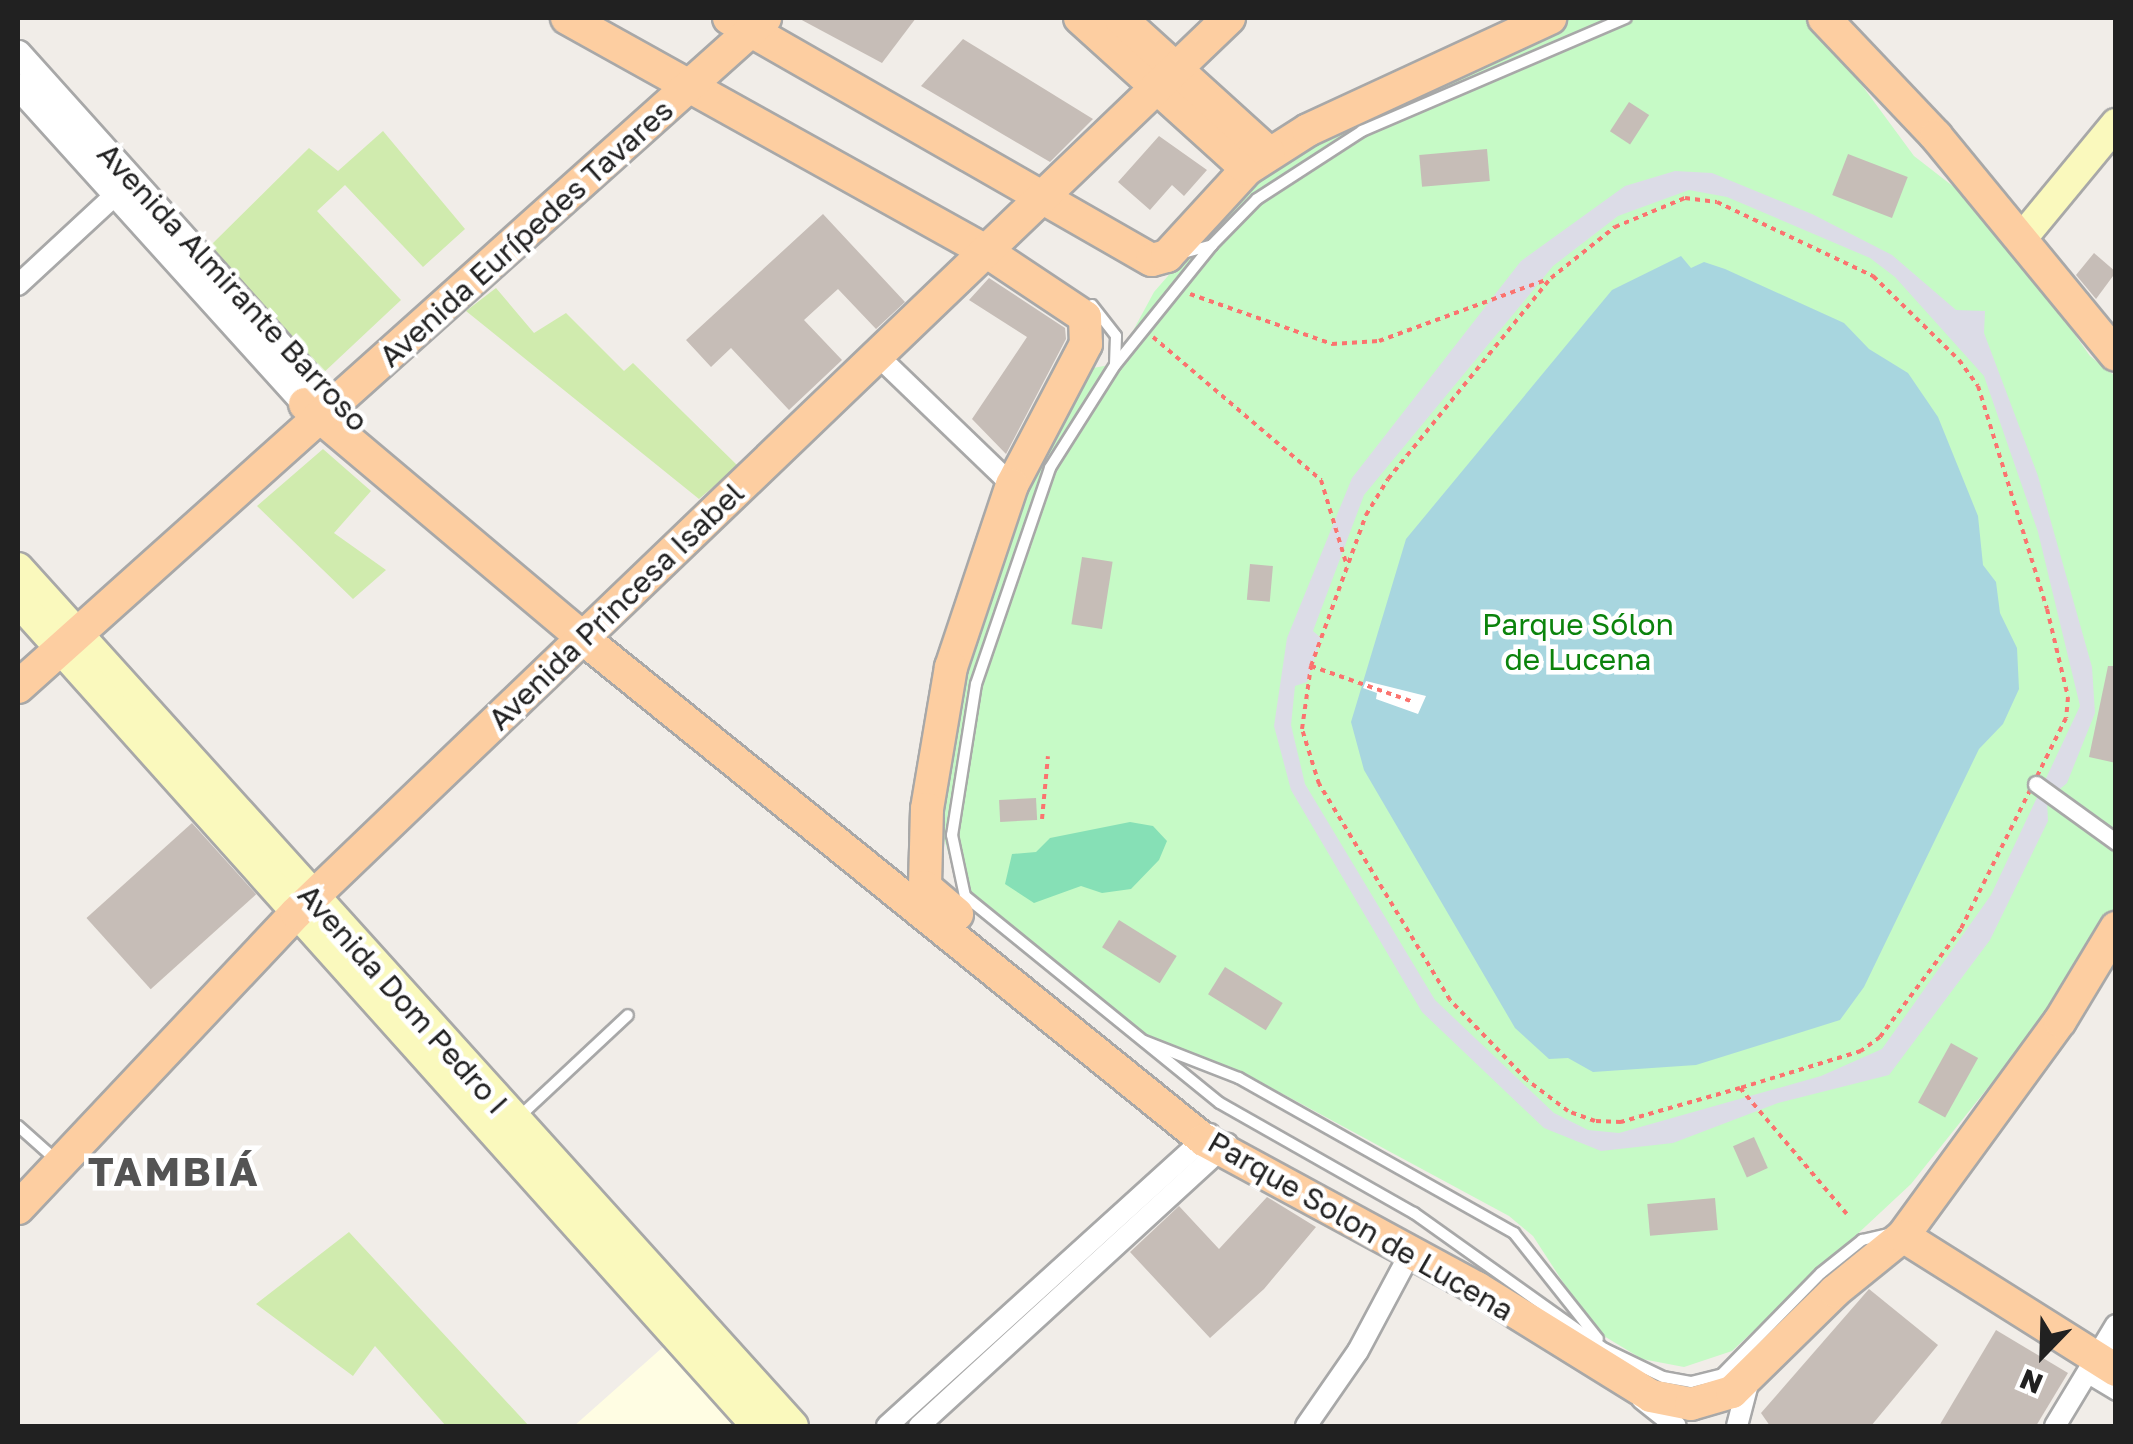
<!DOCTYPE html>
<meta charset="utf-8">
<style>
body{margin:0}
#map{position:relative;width:2133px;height:1444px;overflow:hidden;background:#f1ede8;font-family:"Golos Text",sans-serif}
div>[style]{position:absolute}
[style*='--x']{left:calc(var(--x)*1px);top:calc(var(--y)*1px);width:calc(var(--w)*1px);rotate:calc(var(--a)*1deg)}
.education>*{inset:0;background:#fffde3}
.grass>*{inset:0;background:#d0ebae}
.park>*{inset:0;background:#c6fac6}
.pitch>*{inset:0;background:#86e0b6}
.plaza>*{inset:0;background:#dcdce7}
.water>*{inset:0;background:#a8d6df}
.pier>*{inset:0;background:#fff}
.building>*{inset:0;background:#c6bdb7;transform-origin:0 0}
.path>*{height:4px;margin-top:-2px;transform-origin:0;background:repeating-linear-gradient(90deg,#fb736f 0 5px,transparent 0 10px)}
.roads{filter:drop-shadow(2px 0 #a8a8a8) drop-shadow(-2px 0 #a8a8a8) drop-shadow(0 2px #a8a8a8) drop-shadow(0 -2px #a8a8a8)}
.service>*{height:10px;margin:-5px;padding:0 5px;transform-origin:5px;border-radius:5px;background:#fff}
.pedestrian>*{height:15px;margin:-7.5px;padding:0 7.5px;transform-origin:7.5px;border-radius:7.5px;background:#fff}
.minor>*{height:20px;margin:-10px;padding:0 10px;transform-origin:10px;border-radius:10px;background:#fff}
.tertiary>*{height:25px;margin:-12.5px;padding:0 12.5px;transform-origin:12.5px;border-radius:12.5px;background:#fff}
.secondary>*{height:30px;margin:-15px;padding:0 15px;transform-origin:15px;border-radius:15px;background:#faf9bd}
.primary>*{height:32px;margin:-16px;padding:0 16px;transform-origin:16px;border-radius:16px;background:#fdcea1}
span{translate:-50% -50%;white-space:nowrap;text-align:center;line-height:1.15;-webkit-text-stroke:9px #fff;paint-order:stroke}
.street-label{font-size:30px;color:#212121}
.park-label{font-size:30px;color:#0b830c}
.district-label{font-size:40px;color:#545454;font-weight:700;letter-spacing:2.5px}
.frame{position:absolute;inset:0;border:20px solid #212121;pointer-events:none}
.north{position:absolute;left:1993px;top:1304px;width:100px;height:100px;-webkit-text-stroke:8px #fff;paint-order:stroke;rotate:203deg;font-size:28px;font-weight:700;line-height:40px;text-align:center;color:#212121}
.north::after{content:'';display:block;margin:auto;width:35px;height:45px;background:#212121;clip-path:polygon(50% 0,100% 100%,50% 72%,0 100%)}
</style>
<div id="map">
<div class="education">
<i style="clip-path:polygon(663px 1347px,734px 1426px,574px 1426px)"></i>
</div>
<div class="grass">
<i style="clip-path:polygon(383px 131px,465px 229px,423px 267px,345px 185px,317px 211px,401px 300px,320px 376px,209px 247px,309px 148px,338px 171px)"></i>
<i style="clip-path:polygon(496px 288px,534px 333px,566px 313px,624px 371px,633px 363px,738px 466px,699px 499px,466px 311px)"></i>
<i style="clip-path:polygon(323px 449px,371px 491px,334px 533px,386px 570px,353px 599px,257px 506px)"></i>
<i style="clip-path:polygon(349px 1232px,529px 1426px,446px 1426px,375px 1346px,353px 1376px,256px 1304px)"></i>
</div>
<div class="park">
<i style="clip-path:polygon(1560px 18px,1802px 18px,1819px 27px,1914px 156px,1990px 215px,2090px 356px,2115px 376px,2115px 906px,2060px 997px,1911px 1184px,1732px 1351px,1684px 1367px,1642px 1359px,1594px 1330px,1533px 1236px,1509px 1216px,1283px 1094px,1160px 1049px,958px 885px,942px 832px,961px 673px,1036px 465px,1093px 368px,1115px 364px,1154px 292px,1266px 163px)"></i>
</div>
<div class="pitch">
<i style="clip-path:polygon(1130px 822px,1153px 826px,1167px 841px,1159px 860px,1131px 889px,1102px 893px,1081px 886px,1034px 903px,1005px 884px,1012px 854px,1036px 852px,1050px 838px)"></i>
</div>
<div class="plaza">
<i style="clip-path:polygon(evenodd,1675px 171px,1712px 173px,1812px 214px,1892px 255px,1956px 310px,1985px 311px,1984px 333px,2038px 476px,2092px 667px,2095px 713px,2067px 783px,2047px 800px,2048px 821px,1990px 940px,1889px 1075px,1778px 1103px,1673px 1143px,1601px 1151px,1544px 1128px,1422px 1012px,1291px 790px,1274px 726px,1287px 638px,1352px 478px,1521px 261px,1625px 186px,1675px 171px,1689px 190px,1727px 197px,1870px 258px,1895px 277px,1984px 376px,2038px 532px,2080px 706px,1991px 895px,1882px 1049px,1821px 1076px,1619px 1133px,1588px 1130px,1554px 1113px,1435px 1000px,1305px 784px,1291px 725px,1295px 686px,1307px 682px,1321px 638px,1313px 631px,1364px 495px,1553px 266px,1618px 216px,1689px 190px)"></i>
</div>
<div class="water">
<i style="clip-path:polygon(1681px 256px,1691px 268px,1704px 262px,1725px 269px,1844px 323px,1869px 349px,1908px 373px,1938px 417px,1978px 516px,1983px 565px,1996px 582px,2000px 613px,2017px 648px,2019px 689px,2003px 724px,1979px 749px,1864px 987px,1840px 1020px,1696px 1065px,1593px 1072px,1568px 1058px,1549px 1059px,1515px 1028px,1364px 770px,1351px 722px,1406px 539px,1612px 290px)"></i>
</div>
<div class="pier">
<i style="clip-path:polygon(1366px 681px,1426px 696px,1418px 714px,1376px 699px,1377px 693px,1363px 688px)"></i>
</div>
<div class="building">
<i style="clip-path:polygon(798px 18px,916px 18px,882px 63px)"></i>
<i style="clip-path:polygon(963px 39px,1093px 119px,1050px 162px,921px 86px)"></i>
<i style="left:1629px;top:102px;width:24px;height:35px;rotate:33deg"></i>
<i style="clip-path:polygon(1159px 136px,1207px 170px,1184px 196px,1172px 185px,1150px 210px,1118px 182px)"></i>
<i style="left:1487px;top:149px;width:32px;height:68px;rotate:85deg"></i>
<i style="left:1848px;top:154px;width:64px;height:44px;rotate:21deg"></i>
<i style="clip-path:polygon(823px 214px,905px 302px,876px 329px,838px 289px,804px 320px,842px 360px,789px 410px,731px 348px,711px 367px,686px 340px)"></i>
<i style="clip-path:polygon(2094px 253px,2116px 272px,2096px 299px,2076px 275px)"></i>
<i style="clip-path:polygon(989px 278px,1065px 328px,1066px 339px,1006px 454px,972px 419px,1027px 337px,969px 300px)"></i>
<i style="left:1082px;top:557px;width:31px;height:68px;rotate:9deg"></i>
<i style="left:1250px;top:564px;width:23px;height:36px;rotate:5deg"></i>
<i style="clip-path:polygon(2108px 666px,2116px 666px,2116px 763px,2089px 757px)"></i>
<i style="left:1036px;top:798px;width:22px;height:37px;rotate:87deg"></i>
<i style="left:192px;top:823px;width:96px;height:142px;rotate:48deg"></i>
<i style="left:1119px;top:920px;width:68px;height:32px;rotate:32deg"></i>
<i style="left:1225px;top:967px;width:68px;height:32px;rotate:32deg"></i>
<i style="left:1951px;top:1043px;width:31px;height:68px;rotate:29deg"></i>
<i style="left:1754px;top:1137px;width:34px;height:23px;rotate:66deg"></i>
<i style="clip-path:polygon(1267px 1197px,1316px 1227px,1264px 1289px,1210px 1338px,1130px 1252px,1179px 1206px,1219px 1249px)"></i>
<i style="left:1715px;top:1198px;width:32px;height:68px;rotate:85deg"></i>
<i style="clip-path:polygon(1869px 1289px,1938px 1345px,1871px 1426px,1770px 1426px,1761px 1413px)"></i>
<i style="clip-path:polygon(1996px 1330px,2068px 1373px,2036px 1426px,1939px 1426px)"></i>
</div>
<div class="path">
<i style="--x:1685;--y:198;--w:32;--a:7"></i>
<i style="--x:1717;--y:202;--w:173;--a:25.4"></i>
<i style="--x:1873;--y:276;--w:120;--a:44.3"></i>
<i style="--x:1959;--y:360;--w:32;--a:54"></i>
<i style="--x:1978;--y:386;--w:233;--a:72.8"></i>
<i style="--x:2047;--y:609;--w:90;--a:76.6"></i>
<i style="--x:2068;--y:697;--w:21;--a:95"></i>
<i style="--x:2066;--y:718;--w:236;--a:116.5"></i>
<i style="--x:1961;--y:929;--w:135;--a:126.9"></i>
<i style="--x:1880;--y:1037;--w:24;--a:144"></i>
<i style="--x:1861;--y:1051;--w:127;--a:163"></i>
<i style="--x:1740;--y:1088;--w:124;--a:164.1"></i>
<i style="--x:1621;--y:1122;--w:26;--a:-178"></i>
<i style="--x:1595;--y:1121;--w:29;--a:-160"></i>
<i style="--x:1568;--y:1111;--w:51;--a:-142.9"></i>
<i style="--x:1527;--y:1080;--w:111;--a:-133.9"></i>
<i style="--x:1450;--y:1000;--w:253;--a:-121.2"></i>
<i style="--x:1319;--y:784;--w:58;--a:-107.2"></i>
<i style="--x:1302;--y:729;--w:64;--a:-81.9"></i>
<i style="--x:1311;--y:666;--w:161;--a:-70"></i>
<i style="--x:1366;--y:515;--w:42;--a:-58.6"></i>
<i style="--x:1388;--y:479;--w:259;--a:-51"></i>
<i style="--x:1551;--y:278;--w:82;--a:-38.6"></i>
<i style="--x:1615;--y:227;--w:76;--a:-22.5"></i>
<i style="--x:1190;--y:294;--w:151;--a:19.4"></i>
<i style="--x:1332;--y:344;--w:47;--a:-3.7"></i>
<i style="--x:1379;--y:341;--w:178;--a:-20.1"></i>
<i style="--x:1153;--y:337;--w:221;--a:40.4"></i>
<i style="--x:1321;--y:480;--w:90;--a:73.2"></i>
<i style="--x:1311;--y:666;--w:109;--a:19.3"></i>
<i style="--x:1042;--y:819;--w:63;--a:-84.6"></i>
<i style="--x:1740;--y:1088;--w:165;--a:49.7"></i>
</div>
<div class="roads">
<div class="service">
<i style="--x:1212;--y:245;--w:154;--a:128.9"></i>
<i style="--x:1115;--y:365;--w:122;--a:122.3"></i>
<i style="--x:1050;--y:468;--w:228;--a:108.9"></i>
<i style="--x:976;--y:684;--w:153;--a:99"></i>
<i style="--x:952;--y:835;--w:62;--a:78"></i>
<i style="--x:965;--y:896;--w:328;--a:39.1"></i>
<i style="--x:1220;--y:1103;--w:223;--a:29.6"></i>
<i style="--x:1414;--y:1213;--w:234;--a:35.5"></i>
<i style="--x:1605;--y:1349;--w:64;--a:25.8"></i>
<i style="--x:1663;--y:1377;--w:28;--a:10"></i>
<i style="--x:1691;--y:1382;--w:32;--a:-14"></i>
<i style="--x:1722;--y:1374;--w:141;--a:-45.6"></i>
<i style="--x:1821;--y:1273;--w:53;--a:-38.8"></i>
<i style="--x:1862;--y:1240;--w:31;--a:-13"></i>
<i style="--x:1183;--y:253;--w:30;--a:-15"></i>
<i style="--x:1212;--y:245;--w:64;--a:-45.6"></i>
<i style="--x:1257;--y:199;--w:125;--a:-32.9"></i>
<i style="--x:1362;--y:131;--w:287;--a:-23.2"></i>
<i style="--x:1092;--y:305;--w:39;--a:52"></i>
<i style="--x:1116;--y:336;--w:28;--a:92"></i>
<i style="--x:1144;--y:1041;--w:102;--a:21.3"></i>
<i style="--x:1239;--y:1078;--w:316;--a:29.4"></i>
<i style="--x:1514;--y:1233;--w:135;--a:51.6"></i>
<i style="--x:519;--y:1117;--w:149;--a:-43.1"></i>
<i style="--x:18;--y:1126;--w:50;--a:41.7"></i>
</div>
<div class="pedestrian">
<i style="--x:2036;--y:784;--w:99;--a:35.9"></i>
<i style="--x:2086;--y:1374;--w:35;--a:31"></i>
</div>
<div class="minor">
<i style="--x:18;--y:285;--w:147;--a:-42.8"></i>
<i style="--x:877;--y:355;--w:187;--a:43.9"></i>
<i style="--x:1642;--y:1399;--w:43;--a:38.5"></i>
<i style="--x:887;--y:1426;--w:435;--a:-42.2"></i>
<i style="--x:919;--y:1426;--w:418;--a:-42.5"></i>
<i style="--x:1306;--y:1426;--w:91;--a:-55.3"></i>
<i style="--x:1358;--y:1351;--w:115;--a:-61.9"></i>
<i style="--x:1737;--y:1426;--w:48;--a:-75.4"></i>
<i style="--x:2055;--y:1426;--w:118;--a:-58.9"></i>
</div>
<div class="tertiary">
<i style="--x:18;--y:53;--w:454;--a:48.1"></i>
<i style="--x:18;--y:86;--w:428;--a:47.9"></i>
</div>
<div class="secondary">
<i style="--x:2022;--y:238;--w:148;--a:-50.5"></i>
<i style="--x:18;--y:568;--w:1156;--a:47.91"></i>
<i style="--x:18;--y:601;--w:1108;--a:48.15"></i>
</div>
<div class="primary">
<i style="--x:567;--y:18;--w:479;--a:29.1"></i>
<i style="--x:986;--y:251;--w:119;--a:33.7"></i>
<i style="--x:1085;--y:317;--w:27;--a:88"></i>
<i style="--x:1086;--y:344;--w:159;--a:117.7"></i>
<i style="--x:1012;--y:485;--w:192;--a:108.5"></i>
<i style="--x:951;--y:667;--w:144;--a:99.6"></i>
<i style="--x:927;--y:809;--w:78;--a:91.5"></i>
<i style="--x:925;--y:887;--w:42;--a:40.2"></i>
<i style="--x:729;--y:18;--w:487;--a:29.8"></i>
<i style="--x:1152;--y:260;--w:16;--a:-15"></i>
<i style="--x:1167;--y:256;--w:118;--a:-47.4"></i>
<i style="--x:1247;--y:169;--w:72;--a:-32.6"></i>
<i style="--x:1308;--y:130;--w:267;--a:-24.8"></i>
<i style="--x:1080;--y:18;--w:225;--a:42.1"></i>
<i style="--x:1120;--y:18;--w:201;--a:42.2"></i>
<i style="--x:1824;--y:18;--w:163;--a:46.5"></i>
<i style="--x:1936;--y:136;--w:283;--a:50.6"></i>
<i style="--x:305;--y:404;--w:366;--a:40.1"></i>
<i style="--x:585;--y:640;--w:796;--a:38.93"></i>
<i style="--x:1204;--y:1140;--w:311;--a:28.5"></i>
<i style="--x:1477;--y:1288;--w:205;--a:31.8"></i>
<i style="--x:1651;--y:1396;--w:41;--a:11.3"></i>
<i style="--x:1691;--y:1404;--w:43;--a:-16.3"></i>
<i style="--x:1732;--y:1392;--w:144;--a:-44.4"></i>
<i style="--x:1835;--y:1291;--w:87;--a:-39"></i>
<i style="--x:1903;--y:1236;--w:266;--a:-53.9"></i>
<i style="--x:2060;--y:1021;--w:109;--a:-58.9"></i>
<i style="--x:18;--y:687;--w:1003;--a:-41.85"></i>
<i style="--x:18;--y:1208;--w:405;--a:-46.7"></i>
<i style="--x:296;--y:913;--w:1293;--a:-43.81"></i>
<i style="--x:1903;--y:1236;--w:252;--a:32.2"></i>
</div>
</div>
<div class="street-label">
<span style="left:526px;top:233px;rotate:-42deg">Avenida Eurípedes Tavares</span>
<span style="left:233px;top:287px;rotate:47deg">Avenida Almirante Barroso</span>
<span style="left:616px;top:606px;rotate:-44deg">Avenida Princesa Isabel</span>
<span style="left:403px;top:999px;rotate:48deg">Avenida Dom Pedro I</span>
<span style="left:1361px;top:1226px;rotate:30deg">Parque Solon de Lucena</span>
</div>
<div class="park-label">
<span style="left:1578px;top:641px">Parque Sólon<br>de Lucena</span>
</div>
<div class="district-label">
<span style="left:174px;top:1171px">TAMBIÁ</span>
</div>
<div class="frame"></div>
<div class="north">N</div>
</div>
